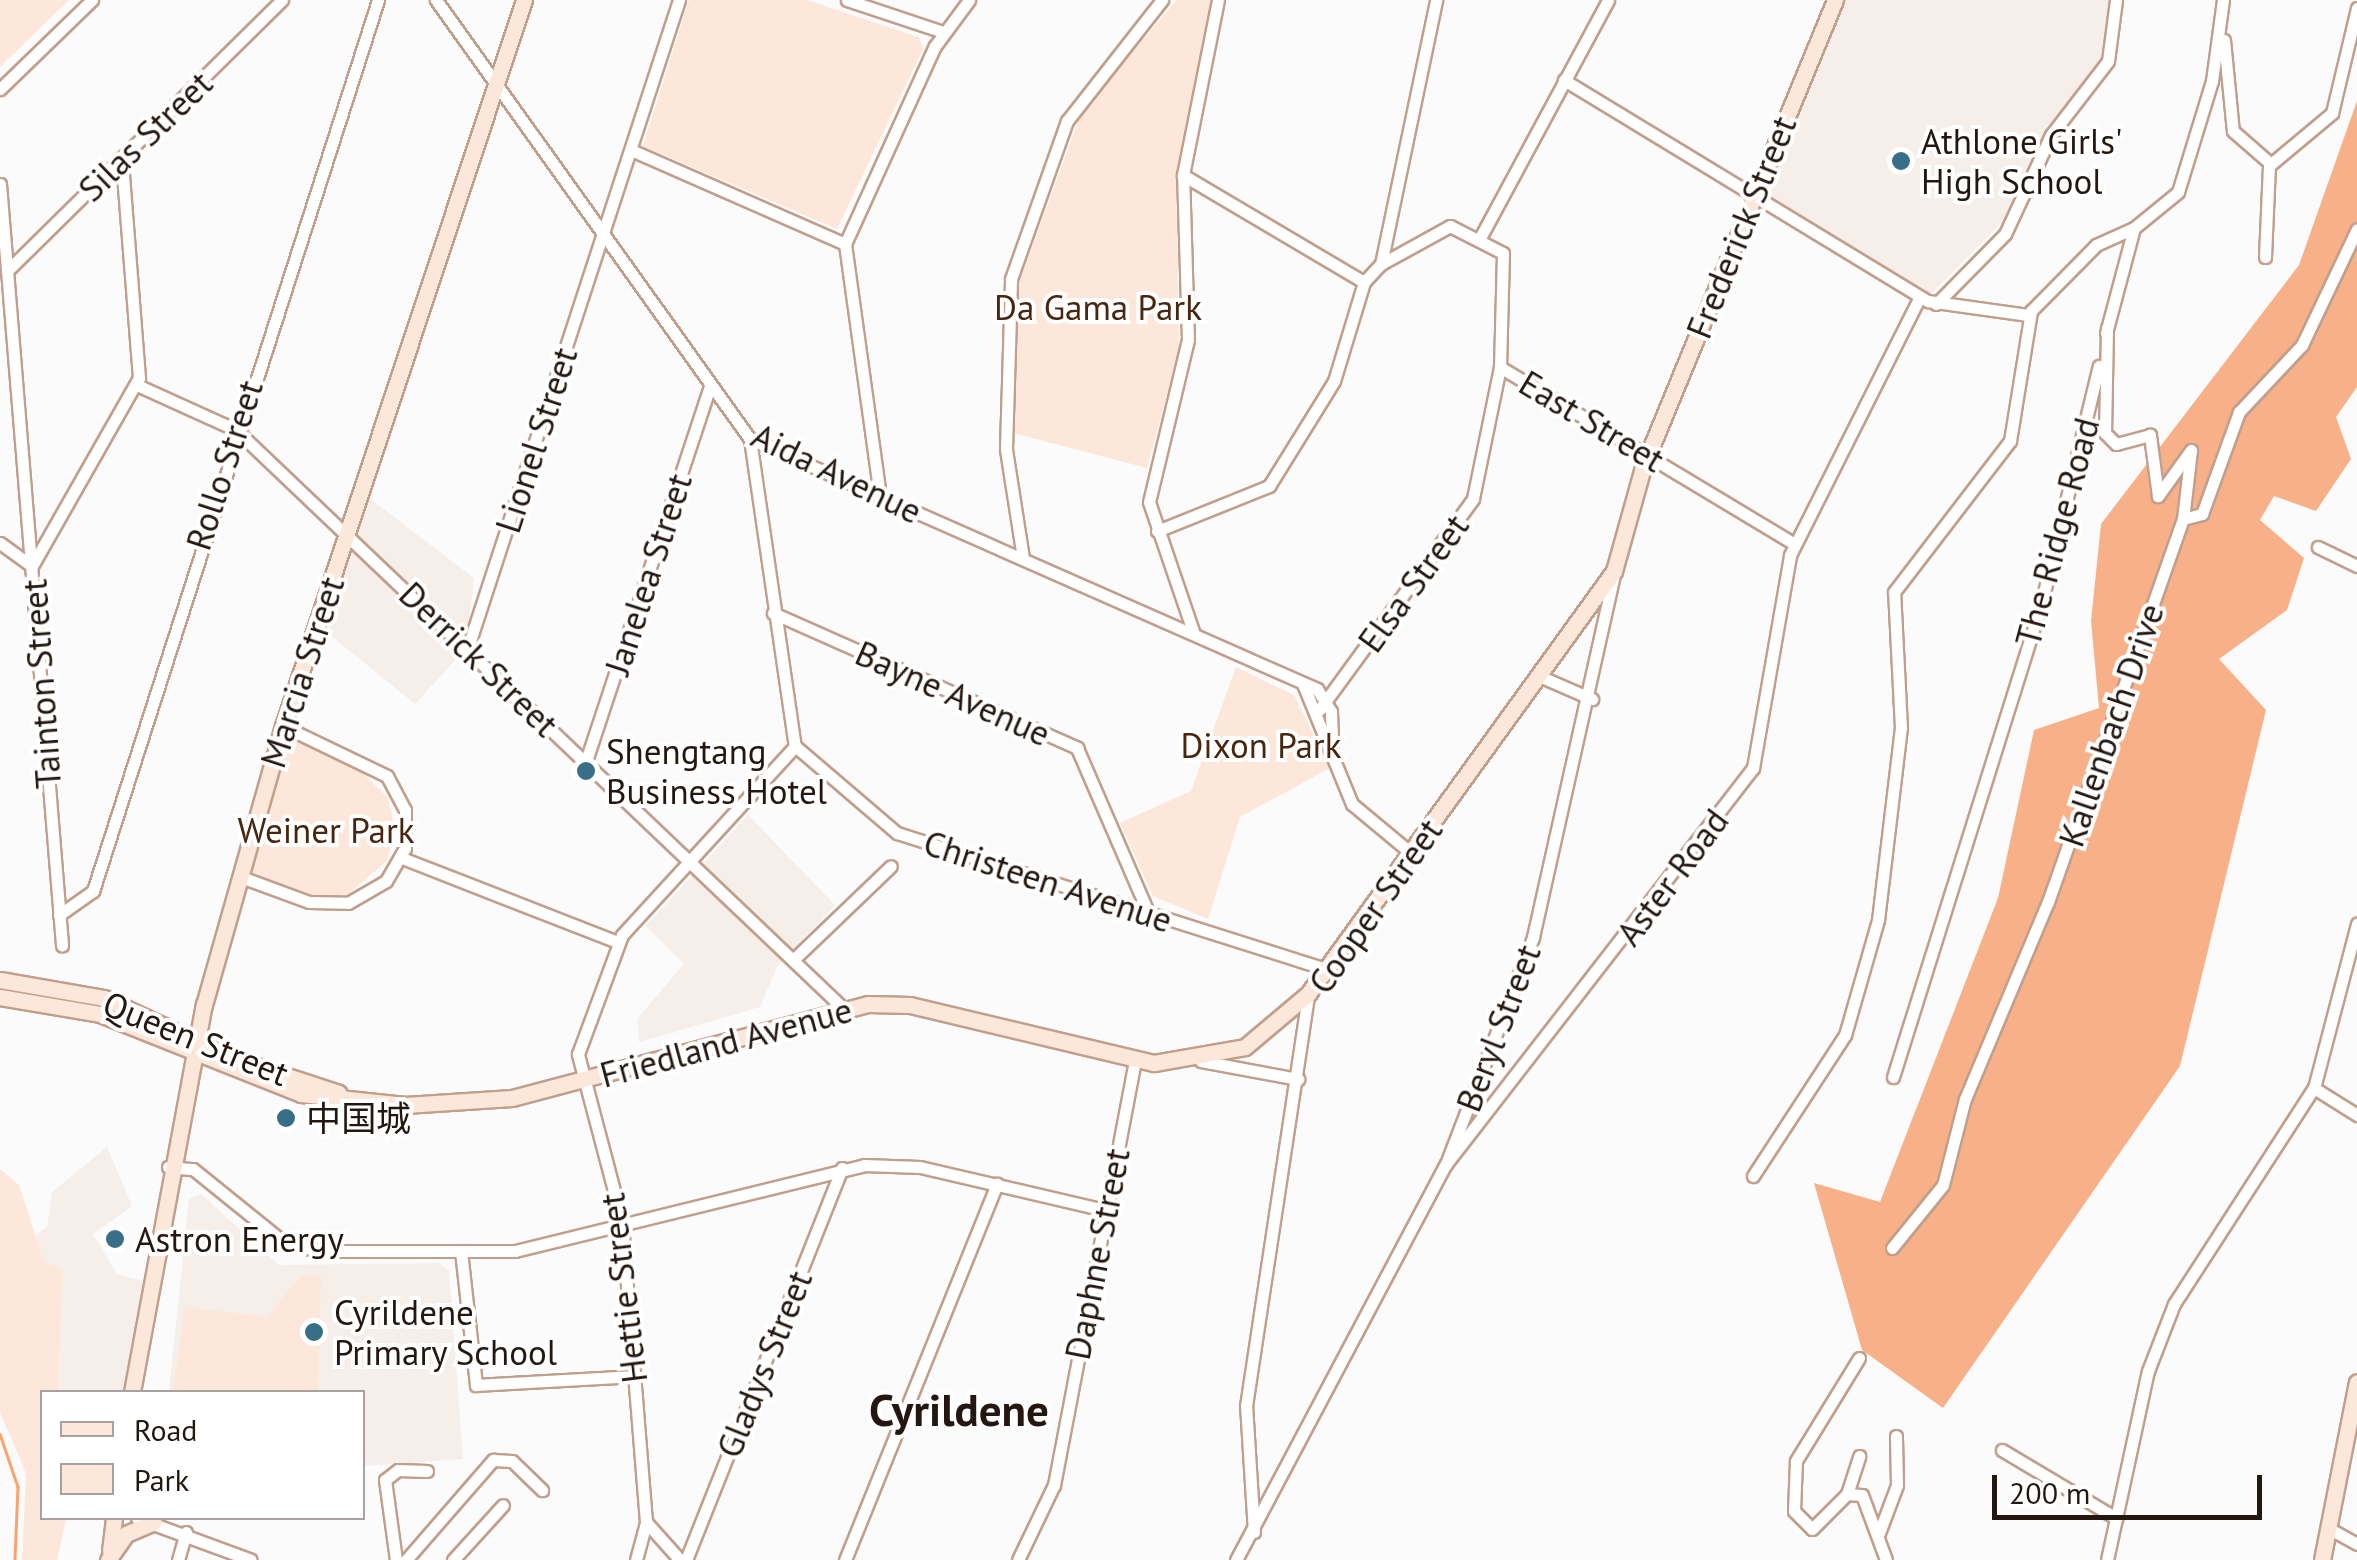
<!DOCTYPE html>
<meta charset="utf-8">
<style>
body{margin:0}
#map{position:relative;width:2357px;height:1560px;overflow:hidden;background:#fbfbfb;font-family:"PT Sans","Noto Sans SC",sans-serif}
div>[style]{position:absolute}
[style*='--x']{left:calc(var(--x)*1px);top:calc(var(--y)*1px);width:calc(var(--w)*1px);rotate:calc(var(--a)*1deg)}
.built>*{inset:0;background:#f6eee9}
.green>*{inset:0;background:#fde7da}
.forest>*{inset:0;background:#f7b087}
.stream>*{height:2.5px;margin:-1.25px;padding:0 1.25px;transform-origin:1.25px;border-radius:1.25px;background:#fba36f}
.roads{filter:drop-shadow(2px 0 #c09f8c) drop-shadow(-2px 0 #c09f8c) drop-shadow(0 2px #c09f8c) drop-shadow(0 -2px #c09f8c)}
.minor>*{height:11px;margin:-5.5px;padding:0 5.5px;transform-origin:5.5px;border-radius:5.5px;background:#fff}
.secondary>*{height:15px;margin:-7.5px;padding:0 7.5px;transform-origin:7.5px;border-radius:7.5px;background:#fce7db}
.dots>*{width:28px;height:28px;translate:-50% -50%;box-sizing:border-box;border:5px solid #fff;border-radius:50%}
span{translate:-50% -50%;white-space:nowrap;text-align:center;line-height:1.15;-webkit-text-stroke:8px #fff;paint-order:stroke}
.street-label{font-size:35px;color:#231710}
.poi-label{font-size:35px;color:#231710}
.left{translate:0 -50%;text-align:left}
.park-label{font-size:35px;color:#482610}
.district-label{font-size:45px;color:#231710;font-weight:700}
.legend{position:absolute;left:40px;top:1390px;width:325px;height:130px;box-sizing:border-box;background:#fff;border:2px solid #a7a29f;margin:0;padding:12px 18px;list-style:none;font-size:30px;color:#231710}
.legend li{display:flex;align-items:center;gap:20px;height:50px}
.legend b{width:50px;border:2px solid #a7a29f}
.scale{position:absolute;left:1992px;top:1475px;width:270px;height:45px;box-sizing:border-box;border:5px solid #231710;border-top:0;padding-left:12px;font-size:30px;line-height:35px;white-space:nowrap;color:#231710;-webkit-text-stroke:8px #fff;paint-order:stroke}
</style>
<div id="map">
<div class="built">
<i style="clip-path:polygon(1835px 0,2112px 0,2106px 56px,2047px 127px,2003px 221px,1929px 296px,1757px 195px)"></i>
<i style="clip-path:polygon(369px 498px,474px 578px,466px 648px,415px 704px,319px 626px)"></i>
<i style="clip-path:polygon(748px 815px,835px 905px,778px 965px,760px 1007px,639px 1042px,637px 1019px,684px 964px,646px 926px)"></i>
<i style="clip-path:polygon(107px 1147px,132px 1206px,93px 1234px,117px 1274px,143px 1281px,124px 1392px,58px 1392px,63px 1269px,44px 1262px,33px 1237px,47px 1227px,52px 1192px)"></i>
<i style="clip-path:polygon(201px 1194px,279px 1265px,440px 1263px,449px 1271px,463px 1459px,363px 1466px,362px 1392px,169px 1392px,189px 1199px)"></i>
</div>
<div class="green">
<i style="clip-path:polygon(0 0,69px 0,0 67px)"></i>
<i style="clip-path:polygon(689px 0,807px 0,919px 37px,923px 49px,837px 229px,643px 146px)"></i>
<i style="clip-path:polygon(1177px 0,1212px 0,1176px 179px,1179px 349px,1147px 468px,1013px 433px,1015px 294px,1082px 111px)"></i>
<i style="clip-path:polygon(1236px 667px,1294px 695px,1330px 768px,1240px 817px,1208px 919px,1153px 896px,1120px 823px,1191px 791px)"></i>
<i style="clip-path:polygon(287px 734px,355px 765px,388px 798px,395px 827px,387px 861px,348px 894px,320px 898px,245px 874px)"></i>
<i style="clip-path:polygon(0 1169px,19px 1185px,44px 1262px,63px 1269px,58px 1392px,42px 1392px,42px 1518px,66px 1518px,57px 1560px,22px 1560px,26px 1473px,0 1412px)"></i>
<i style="clip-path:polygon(300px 1276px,321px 1276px,318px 1392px,173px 1392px,185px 1307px,268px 1317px)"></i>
</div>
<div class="forest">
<i style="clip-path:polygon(2357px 101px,2357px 387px,2336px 417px,2351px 459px,2316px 511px,2274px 496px,2260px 520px,2304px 558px,2287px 610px,2219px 659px,2266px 710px,2180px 1066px,1943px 1408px,1862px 1350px,1814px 1183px,1880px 1202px,1998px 898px,2034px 730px,2099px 708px,2091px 621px,2101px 524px,2299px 265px)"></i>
</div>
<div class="stream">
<i style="--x:0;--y:1434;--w:56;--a:71.2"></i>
<i style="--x:18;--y:1487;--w:73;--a:92.4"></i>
</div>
<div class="roads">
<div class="minor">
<i style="--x:436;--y:0;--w:540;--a:54.43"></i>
<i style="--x:750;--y:439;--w:620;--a:23.79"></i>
<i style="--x:1317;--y:689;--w:26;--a:58"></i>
<i style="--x:1331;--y:711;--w:33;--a:88"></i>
<i style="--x:847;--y:0;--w:101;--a:18.4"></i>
<i style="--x:2224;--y:40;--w:91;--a:84.4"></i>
<i style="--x:2233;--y:131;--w:50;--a:41"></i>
<i style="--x:2271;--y:164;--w:80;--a:-39.9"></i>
<i style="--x:2332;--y:113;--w:108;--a:-76.6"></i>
<i style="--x:1564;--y:80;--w:426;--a:31.3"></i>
<i style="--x:1928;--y:301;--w:101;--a:8"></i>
<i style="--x:0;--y:89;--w:128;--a:-44.1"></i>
<i style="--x:631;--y:150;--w:234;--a:23.7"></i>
<i style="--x:1183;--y:175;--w:210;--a:30.6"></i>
<i style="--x:0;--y:184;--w:764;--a:85.34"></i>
<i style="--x:1480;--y:238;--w:270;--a:-61.7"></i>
<i style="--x:2265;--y:257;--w:92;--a:-87.5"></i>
<i style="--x:1381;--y:264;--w:270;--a:-78.2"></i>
<i style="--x:7;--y:271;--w:386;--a:-44.6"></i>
<i style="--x:1936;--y:304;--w:98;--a:-45.4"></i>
<i style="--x:2005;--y:234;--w:109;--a:-65.1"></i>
<i style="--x:2051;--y:135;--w:93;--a:-52.4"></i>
<i style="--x:2108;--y:61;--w:62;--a:-82.5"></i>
<i style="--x:2106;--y:333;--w:109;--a:-75.1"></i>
<i style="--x:2134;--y:228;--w:57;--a:-39.3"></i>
<i style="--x:2178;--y:192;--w:116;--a:-73"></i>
<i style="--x:2212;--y:81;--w:82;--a:-82.3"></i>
<i style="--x:1500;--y:367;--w:343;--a:31"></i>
<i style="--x:137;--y:385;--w:109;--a:24.4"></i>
<i style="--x:236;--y:430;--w:837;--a:43.6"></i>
<i style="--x:750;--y:439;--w:310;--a:81.7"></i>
<i style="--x:880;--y:496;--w:254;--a:-97.9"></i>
<i style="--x:845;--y:244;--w:217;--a:-65.6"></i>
<i style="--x:935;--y:46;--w:57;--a:-53.5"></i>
<i style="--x:2183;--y:519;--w:20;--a:-15"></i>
<i style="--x:2202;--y:514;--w:109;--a:-70.1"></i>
<i style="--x:2239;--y:412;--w:92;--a:-46.8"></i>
<i style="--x:2302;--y:345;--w:128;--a:-64.6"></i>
<i style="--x:1157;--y:531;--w:121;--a:-21.9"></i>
<i style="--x:1269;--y:486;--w:123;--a:-58.2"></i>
<i style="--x:1334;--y:381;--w:103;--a:-73.1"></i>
<i style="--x:1364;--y:282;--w:25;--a:-47"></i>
<i style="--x:1381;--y:264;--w:79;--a:-28.8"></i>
<i style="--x:1450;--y:226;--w:59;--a:27"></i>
<i style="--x:1503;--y:253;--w:114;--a:91.5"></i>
<i style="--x:1500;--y:367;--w:135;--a:101.6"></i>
<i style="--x:1473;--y:499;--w:261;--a:126.1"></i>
<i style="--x:0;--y:543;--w:39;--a:36"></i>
<i style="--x:32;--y:566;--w:216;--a:-60.4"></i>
<i style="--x:139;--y:378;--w:219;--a:-94.5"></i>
<i style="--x:2318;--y:547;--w:43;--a:26"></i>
<i style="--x:1023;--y:558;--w:110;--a:-98.9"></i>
<i style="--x:1006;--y:449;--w:170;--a:-88.3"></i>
<i style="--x:1011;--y:279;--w:168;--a:-70.5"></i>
<i style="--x:1067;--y:121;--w:154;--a:-51.9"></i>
<i style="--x:773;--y:613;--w:333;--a:23.9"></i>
<i style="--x:1077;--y:748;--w:181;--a:66.6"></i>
<i style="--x:1194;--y:634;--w:139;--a:-108.8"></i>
<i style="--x:1149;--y:502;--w:167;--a:-76.5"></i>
<i style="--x:1188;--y:340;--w:165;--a:-91.7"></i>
<i style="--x:1183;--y:175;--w:178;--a:-78.7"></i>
<i style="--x:468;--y:647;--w:681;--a:-71.94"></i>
<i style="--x:1539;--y:676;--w:58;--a:23.5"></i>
<i style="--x:1303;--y:684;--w:130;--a:67.8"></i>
<i style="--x:1352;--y:804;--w:77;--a:39.7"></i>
<i style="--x:795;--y:746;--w:134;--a:40.5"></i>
<i style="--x:897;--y:833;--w:450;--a:17.6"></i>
<i style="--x:586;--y:761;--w:394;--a:-71.7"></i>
<i style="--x:402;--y:858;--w:231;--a:21.3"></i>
<i style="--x:241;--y:877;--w:72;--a:20.2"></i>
<i style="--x:309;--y:902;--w:39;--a:1"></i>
<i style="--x:348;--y:903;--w:44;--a:-30.1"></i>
<i style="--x:386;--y:881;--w:38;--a:-60"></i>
<i style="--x:405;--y:848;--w:38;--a:-90"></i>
<i style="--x:405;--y:810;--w:38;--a:-118"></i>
<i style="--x:387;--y:776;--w:115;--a:-154.3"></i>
<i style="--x:59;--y:915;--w:42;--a:-35.2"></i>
<i style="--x:93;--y:891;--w:935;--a:-72.26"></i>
<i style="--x:794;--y:959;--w:134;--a:-43.8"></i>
<i style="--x:1201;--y:1061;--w:99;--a:10.5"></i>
<i style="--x:1893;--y:1077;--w:491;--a:-72.6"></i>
<i style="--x:2040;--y:609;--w:250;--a:-76.4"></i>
<i style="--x:2314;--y:1088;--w:51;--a:32.1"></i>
<i style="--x:1446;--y:1164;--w:501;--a:-52.22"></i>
<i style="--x:1753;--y:768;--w:216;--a:-80.1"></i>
<i style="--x:1790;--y:555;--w:289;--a:-63.3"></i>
<i style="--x:168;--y:1167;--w:25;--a:5"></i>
<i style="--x:193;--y:1169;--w:119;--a:38.9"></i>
<i style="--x:286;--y:1244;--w:37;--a:11"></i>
<i style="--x:322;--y:1251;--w:193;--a:0"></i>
<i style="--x:515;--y:1251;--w:359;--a:-13.8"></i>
<i style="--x:864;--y:1165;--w:56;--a:2"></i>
<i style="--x:920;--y:1167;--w:190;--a:13.1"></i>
<i style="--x:1753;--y:1176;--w:168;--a:-56.9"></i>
<i style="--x:1845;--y:1035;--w:120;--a:-74"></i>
<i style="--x:1878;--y:920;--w:193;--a:-83.2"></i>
<i style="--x:1901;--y:728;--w:136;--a:-92.9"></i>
<i style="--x:1894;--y:592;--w:190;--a:-52.5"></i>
<i style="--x:2010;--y:441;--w:132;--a:-80.8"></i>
<i style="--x:2031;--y:311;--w:93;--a:-45.4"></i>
<i style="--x:2096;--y:245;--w:42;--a:-24.1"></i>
<i style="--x:1892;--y:1248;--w:81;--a:-51"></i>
<i style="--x:1943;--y:1185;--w:89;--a:-75.7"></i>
<i style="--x:1965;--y:1099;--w:214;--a:-67.2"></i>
<i style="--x:2048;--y:902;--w:406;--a:-70.6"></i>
<i style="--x:2183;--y:519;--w:69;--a:-83.4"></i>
<i style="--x:2191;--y:450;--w:57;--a:125.7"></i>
<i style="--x:2158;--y:496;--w:62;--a:-97.5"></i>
<i style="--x:2150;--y:435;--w:35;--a:165"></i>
<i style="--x:2116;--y:444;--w:16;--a:-135"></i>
<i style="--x:2105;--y:433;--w:105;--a:-88.9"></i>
<i style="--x:461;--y:1251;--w:135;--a:83.6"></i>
<i style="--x:476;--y:1385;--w:159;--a:-3.2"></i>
<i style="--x:1859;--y:1358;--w:121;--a:121.5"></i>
<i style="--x:1796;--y:1461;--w:50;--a:92.3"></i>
<i style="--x:1794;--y:1511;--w:25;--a:45"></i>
<i style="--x:1812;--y:1529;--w:49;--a:-45"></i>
<i style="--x:1847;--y:1494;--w:15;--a:4"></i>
<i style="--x:1862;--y:1495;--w:69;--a:69.7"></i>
<i style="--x:2002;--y:1450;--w:133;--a:30.8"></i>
<i style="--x:1847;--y:1494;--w:40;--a:-72"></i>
<i style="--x:137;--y:1518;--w:121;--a:20.2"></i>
<i style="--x:646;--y:1522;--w:51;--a:48.2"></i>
<i style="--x:2330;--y:1529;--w:31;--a:29"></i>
<i style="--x:1254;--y:1532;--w:126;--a:-93.6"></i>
<i style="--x:1246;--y:1406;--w:417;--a:-81.4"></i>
<i style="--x:1879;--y:1533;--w:51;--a:-69.4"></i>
<i style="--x:1897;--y:1485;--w:49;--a:-91.2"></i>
<i style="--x:178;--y:1560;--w:29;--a:-74"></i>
<i style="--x:396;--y:1560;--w:81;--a:-97.8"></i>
<i style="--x:385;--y:1480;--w:16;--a:-38"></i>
<i style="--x:398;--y:1470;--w:29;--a:2"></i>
<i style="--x:406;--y:1560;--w:133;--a:-49"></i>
<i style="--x:493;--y:1460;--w:19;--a:3"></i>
<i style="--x:512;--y:1461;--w:42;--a:44"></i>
<i style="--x:453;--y:1560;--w:74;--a:-47.7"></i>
<i style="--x:636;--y:1560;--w:39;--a:-75"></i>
<i style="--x:646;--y:1522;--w:302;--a:-94.6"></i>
<i style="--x:622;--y:1221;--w:173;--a:-104.8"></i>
<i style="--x:578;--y:1054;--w:127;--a:-69.7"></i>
<i style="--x:622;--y:935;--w:256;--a:-47.5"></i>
<i style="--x:686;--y:1560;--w:422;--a:-68.3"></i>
<i style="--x:845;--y:1560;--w:406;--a:-68"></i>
<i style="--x:1018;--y:1560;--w:83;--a:-64.4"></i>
<i style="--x:1054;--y:1485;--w:433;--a:-79.2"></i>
<i style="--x:1236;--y:1560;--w:448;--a:-62.1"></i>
<i style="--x:1446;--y:1164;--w:243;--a:-69"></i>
<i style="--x:1533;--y:937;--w:371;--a:-77.4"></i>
<i style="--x:2107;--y:1560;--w:193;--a:-77.8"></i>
<i style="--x:2148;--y:1371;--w:72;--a:-68.8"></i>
<i style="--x:2174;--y:1304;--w:257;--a:-57.1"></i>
<i style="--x:2314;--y:1088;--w:170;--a:-75.3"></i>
</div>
<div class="secondary">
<i style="--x:0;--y:980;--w:106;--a:9.8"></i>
<i style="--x:104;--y:998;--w:145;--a:25"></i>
<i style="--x:235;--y:1059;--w:109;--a:18.1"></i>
<i style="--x:0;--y:997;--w:101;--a:9.6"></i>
<i style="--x:100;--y:1014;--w:216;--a:21.7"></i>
<i style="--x:301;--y:1094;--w:105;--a:6"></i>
<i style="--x:405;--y:1105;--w:107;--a:-3.7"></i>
<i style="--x:512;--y:1098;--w:368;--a:-14.8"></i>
<i style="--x:868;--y:1004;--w:42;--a:1.4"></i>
<i style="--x:910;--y:1005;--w:251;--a:13.4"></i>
<i style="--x:1154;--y:1063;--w:92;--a:-10"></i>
<i style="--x:1245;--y:1047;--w:82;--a:-40.1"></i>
<i style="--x:1308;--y:994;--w:522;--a:-54.12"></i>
<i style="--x:1614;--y:571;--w:108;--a:-74.4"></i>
<i style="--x:1643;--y:467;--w:505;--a:-67.65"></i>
<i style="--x:132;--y:1392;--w:394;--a:-79.5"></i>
<i style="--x:204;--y:1005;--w:290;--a:-74.2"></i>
<i style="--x:283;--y:726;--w:765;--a:-71.64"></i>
<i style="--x:110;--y:1551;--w:33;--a:-83"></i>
<i style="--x:108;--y:1560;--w:32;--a:-55"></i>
<i style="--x:126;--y:1534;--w:30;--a:-23"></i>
<i style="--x:2322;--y:1560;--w:181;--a:-78.9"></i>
</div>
</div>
<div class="dots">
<i style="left:1901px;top:161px;background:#376f89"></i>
<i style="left:586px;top:771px;background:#376f89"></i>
<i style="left:286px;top:1118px;background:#376f89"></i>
<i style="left:115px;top:1239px;background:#376f89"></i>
<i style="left:314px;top:1332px;background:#376f89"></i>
</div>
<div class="street-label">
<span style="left:145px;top:136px;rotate:-44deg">Silas Street</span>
<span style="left:1741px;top:227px;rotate:-68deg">Frederick Street</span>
<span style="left:1592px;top:421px;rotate:31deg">East Street</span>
<span style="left:536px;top:440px;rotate:-72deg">Lionel Street</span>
<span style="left:224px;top:465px;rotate:-72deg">Rollo Street</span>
<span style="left:837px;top:473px;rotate:26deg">Aida Avenue</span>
<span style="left:2057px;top:532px;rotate:-75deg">The Ridge Road</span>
<span style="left:648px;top:574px;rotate:-72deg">Janelea Street</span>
<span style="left:1413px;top:583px;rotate:-54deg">Elsa Street</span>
<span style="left:479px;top:659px;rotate:44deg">Derrick Street</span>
<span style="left:302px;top:672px;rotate:-72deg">Marcia Street</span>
<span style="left:41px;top:684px;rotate:-94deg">Tainton Street</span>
<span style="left:953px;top:693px;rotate:24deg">Bayne Avenue</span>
<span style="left:2111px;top:725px;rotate:-71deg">Kallenbach Drive</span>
<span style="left:1672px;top:877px;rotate:-53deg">Aster Road</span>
<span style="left:1048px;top:881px;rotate:18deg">Christeen Avenue</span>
<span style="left:1375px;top:906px;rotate:-55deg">Cooper Street</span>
<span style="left:1498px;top:1028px;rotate:-69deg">Beryl Street</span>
<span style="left:196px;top:1038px;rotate:22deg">Queen Street</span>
<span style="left:726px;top:1042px;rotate:-15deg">Friedland Avenue</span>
<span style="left:1097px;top:1254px;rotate:-79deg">Daphne Street</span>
<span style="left:623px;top:1288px;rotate:-97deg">Hettie Street</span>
<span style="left:764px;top:1364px;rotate:-68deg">Gladys Street</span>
</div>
<div class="poi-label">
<span class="left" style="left:1921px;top:161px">Athlone Girls'<br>High School</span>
<span class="left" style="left:606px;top:771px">Shengtang<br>Business Hotel</span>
<span class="left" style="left:306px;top:1118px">中国城</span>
<span class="left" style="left:135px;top:1239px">Astron Energy</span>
<span class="left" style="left:334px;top:1332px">Cyrildene<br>Primary School</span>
</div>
<div class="park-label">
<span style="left:1098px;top:307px">Da Gama Park</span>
<span style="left:1261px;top:745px">Dixon Park</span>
<span style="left:326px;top:830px">Weiner Park</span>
</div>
<div class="district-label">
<span style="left:959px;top:1410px">Cyrildene</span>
</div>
<ul class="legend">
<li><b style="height:12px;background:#fce7db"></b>Road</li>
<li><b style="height:28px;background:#fde7da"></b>Park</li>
</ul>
<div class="scale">200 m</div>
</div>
